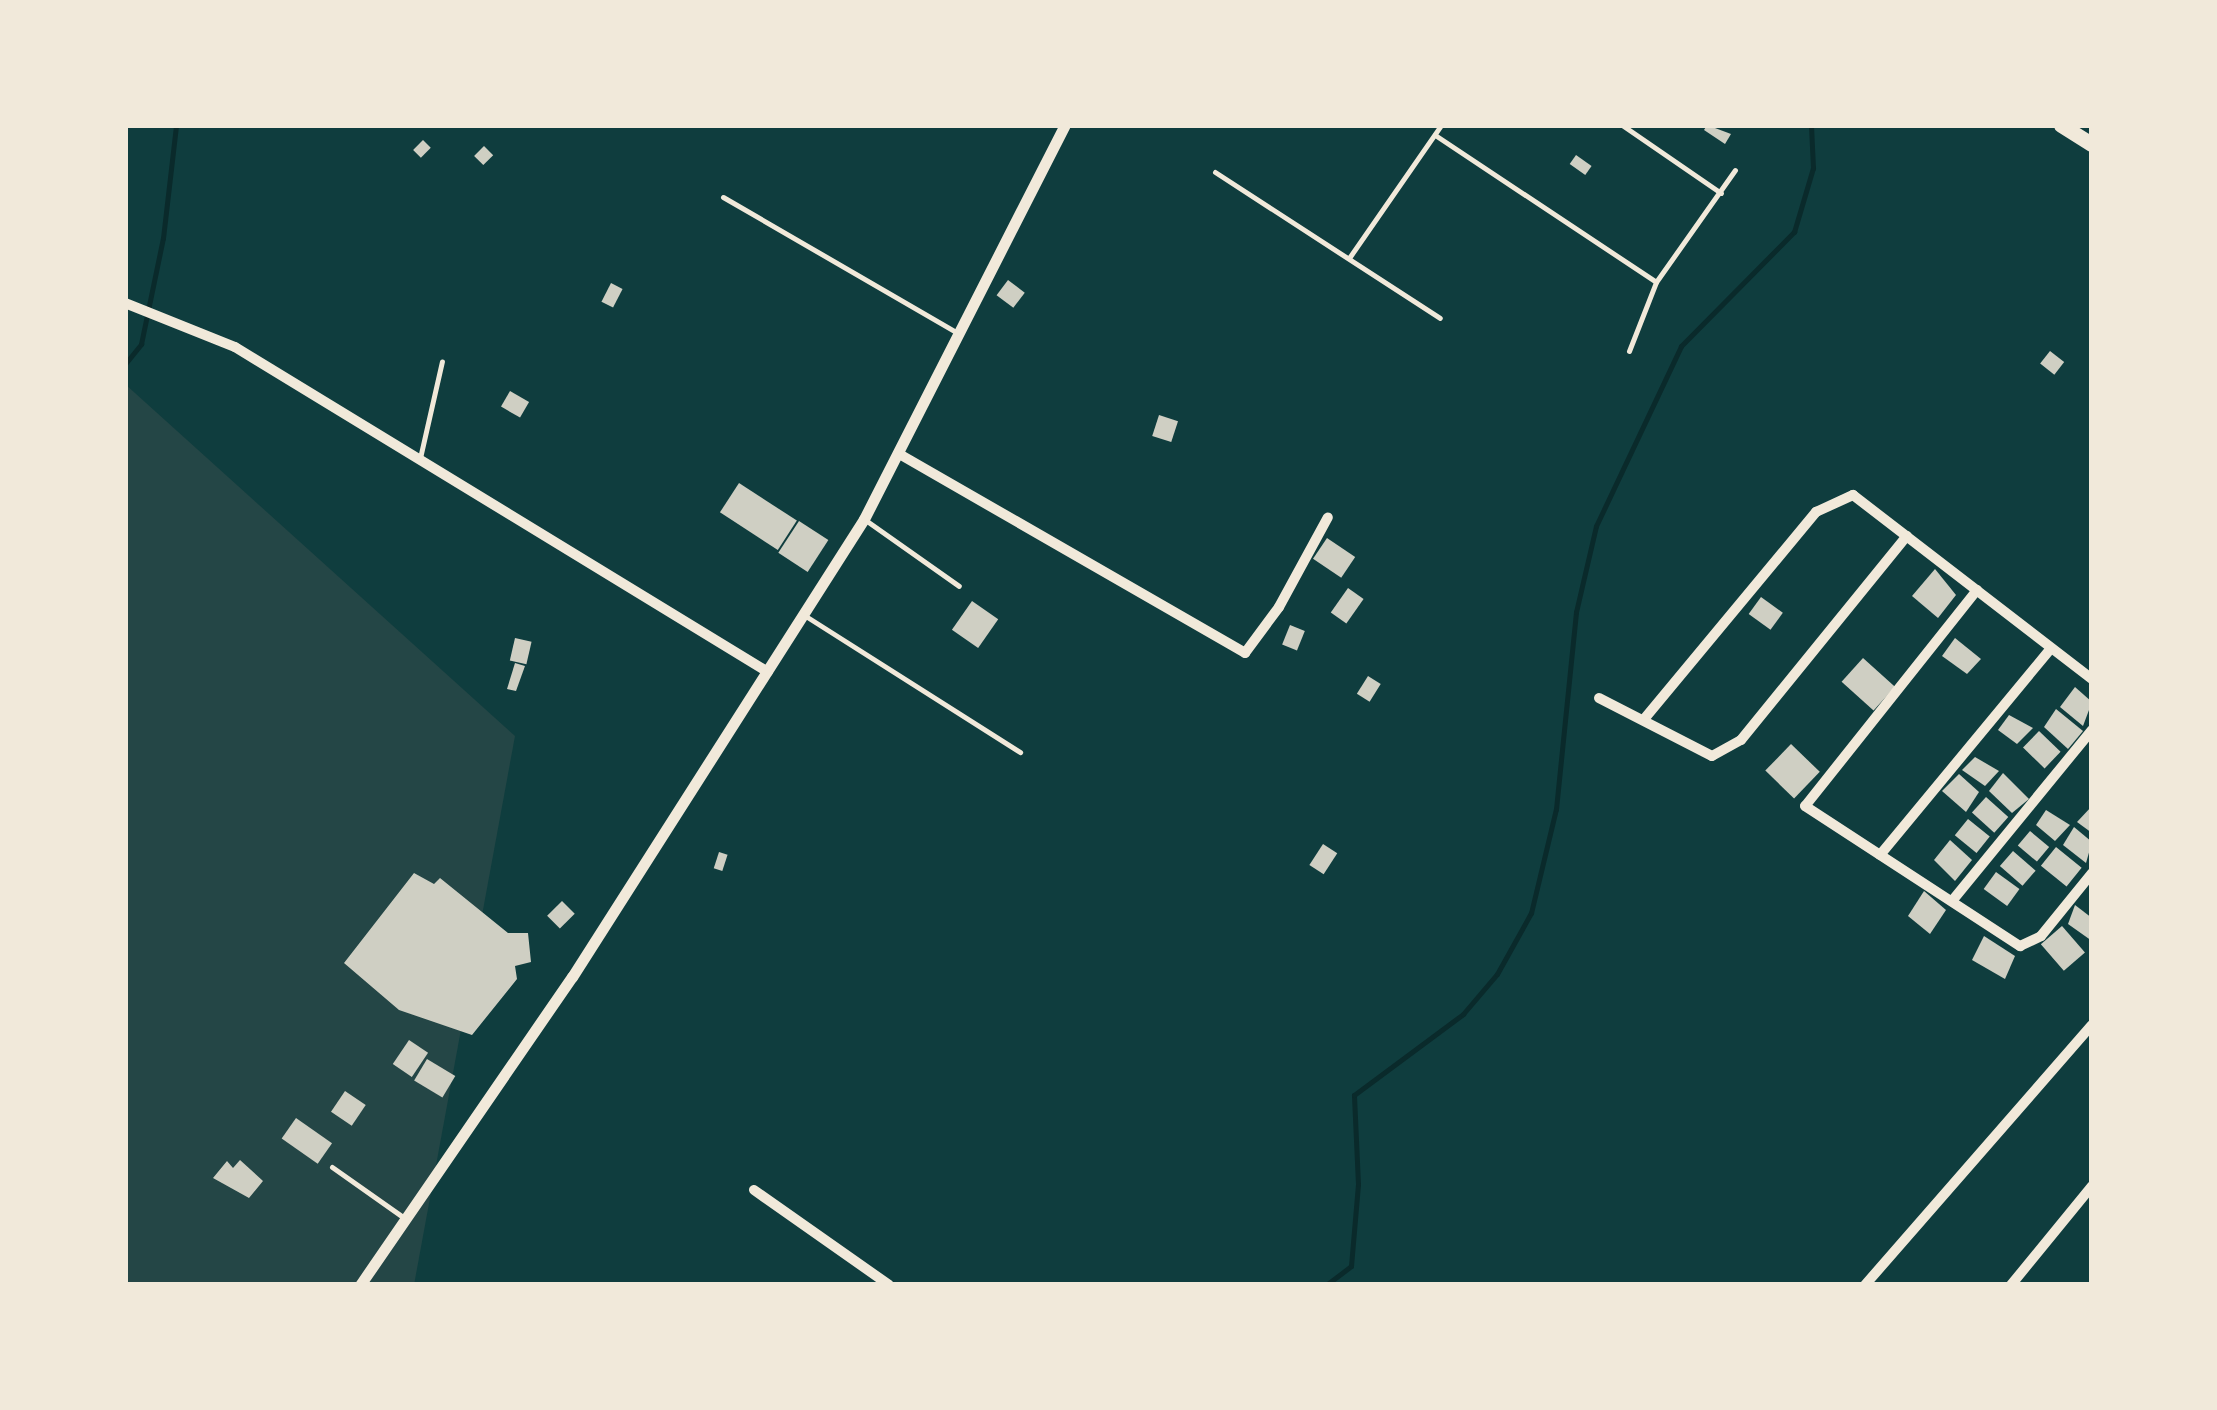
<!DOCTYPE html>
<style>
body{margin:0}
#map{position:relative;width:2217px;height:1410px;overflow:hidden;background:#0f3d3e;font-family:"Fira Sans Condensed",sans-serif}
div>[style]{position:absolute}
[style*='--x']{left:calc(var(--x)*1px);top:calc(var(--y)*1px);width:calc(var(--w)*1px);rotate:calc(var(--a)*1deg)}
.green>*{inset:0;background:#244646}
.stream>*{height:5px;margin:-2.5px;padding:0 2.5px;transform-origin:2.5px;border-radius:2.5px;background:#0a2a2b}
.building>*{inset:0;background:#cfcfc3;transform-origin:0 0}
.service>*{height:5px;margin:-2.5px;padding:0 2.5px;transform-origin:2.5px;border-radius:2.5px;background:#f1e9da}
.minor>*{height:10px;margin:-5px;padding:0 5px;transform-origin:5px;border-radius:5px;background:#f1e9da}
.tertiary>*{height:11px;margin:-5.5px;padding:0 5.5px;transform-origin:5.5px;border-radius:5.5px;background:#f1e9da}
.primary>*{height:15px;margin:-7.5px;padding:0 7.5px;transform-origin:7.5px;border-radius:7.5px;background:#f1e9da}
span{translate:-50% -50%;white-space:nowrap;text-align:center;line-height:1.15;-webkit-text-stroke:8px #f1e9da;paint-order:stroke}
.frame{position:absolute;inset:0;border:128px solid #f1e9da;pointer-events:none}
</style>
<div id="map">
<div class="green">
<i style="clip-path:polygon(125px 384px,515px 736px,414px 1285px,125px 1285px)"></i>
</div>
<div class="stream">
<i style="--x:125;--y:364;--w:26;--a:-51"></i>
<i style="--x:141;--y:344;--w:108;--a:-78.3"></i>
<i style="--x:163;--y:238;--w:114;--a:-83.4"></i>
<i style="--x:1326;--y:1285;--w:31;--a:-37"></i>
<i style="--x:1351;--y:1266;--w:82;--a:-85.1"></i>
<i style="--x:1358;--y:1184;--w:89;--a:-92.6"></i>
<i style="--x:1354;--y:1095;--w:136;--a:-36.6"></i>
<i style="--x:1463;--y:1014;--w:52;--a:-49.6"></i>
<i style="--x:1497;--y:974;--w:70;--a:-60.9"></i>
<i style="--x:1531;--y:913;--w:107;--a:-76.5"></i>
<i style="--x:1556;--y:809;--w:198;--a:-84.2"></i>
<i style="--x:1576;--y:612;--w:88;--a:-76.9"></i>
<i style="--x:1596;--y:526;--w:199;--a:-64.7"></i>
<i style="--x:1681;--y:346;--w:161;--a:-45.3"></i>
<i style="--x:1794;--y:232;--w:67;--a:-73.5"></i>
<i style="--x:1813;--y:168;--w:43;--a:-92.7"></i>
</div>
<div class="building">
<i style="clip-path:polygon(1707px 125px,1731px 134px,1725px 144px,1704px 130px)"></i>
<i style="left:423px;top:140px;width:11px;height:14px;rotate:45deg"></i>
<i style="left:484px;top:146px;width:13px;height:14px;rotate:45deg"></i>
<i style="left:1576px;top:155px;width:19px;height:11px;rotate:35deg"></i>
<i style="left:1008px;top:280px;width:21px;height:19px;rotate:37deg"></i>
<i style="left:611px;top:283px;width:13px;height:21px;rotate:27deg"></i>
<i style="left:2050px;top:351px;width:18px;height:16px;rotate:38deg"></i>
<i style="left:510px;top:391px;width:22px;height:18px;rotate:30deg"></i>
<i style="left:1159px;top:415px;width:20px;height:22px;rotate:18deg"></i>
<i style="left:739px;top:483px;width:69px;height:35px;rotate:33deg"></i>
<i style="left:799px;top:521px;width:35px;height:38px;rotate:33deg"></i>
<i style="left:1327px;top:538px;width:34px;height:25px;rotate:34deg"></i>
<i style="clip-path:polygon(1935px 569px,1956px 595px,1938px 618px,1912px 596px)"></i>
<i style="left:1348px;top:588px;width:19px;height:30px;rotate:35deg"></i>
<i style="left:1761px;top:597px;width:27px;height:21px;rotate:36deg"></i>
<i style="left:972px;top:601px;width:32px;height:35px;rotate:35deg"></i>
<i style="left:1290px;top:625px;width:16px;height:21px;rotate:22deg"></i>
<i style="left:515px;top:638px;width:17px;height:23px;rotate:13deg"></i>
<i style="clip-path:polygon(1955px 638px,1981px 659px,1967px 674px,1942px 656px)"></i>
<i style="left:1863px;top:658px;width:43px;height:32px;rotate:42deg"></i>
<i style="clip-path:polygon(515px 663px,525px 666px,516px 691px,507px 689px)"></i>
<i style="left:1368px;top:676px;width:15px;height:21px;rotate:32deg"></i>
<i style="clip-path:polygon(2075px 687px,2092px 702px,2083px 726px,2060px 707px)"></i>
<i style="clip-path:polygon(2056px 709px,2083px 731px,2068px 749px,2044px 727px)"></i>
<i style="clip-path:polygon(2009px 715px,2033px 728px,2017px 744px,1998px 730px)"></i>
<i style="left:2039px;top:731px;width:30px;height:23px;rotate:44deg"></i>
<i style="left:1791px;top:744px;width:40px;height:37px;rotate:44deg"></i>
<i style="clip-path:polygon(1975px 757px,1999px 771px,1985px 786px,1962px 770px)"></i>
<i style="clip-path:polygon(2003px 773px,2029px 799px,2012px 813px,1989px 791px)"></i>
<i style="clip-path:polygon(1959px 774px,1979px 792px,1966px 812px,1942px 791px)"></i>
<i style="left:1986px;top:797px;width:30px;height:21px;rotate:42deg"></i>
<i style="clip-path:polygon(2092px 806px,2092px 833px,2077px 822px)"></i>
<i style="clip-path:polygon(2046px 810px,2070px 825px,2055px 841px,2036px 825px)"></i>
<i style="left:1968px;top:819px;width:28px;height:21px;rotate:39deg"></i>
<i style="clip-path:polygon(2074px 827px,2092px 842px,2086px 863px,2063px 845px)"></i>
<i style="left:2030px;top:831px;width:25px;height:19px;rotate:40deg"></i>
<i style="clip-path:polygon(1950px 840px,1972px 860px,1955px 881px,1934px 860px)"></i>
<i style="left:1323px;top:844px;width:17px;height:25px;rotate:33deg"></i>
<i style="left:2056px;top:847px;width:33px;height:24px;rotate:39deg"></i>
<i style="left:2013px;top:851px;width:30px;height:20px;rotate:41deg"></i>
<i style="left:719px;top:852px;width:9px;height:17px;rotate:18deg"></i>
<i style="left:1996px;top:872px;width:29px;height:21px;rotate:36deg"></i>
<i style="clip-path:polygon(414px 873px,434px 884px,440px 878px,508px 933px,528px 933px,531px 962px,515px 966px,517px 979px,472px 1035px,399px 1010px,344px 963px)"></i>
<i style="clip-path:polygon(1924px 891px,1946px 910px,1930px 934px,1908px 916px)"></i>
<i style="left:562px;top:901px;width:18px;height:21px;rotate:45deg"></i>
<i style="clip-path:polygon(2075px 905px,2092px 918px,2092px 941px,2068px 924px)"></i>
<i style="left:2062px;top:926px;width:35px;height:28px;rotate:49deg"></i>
<i style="clip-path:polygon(1984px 936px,2015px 956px,2005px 979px,1972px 960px)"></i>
<i style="left:409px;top:1040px;width:23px;height:29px;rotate:34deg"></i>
<i style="left:427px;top:1059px;width:33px;height:25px;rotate:31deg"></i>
<i style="left:345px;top:1091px;width:25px;height:25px;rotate:34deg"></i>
<i style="left:296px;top:1118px;width:44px;height:25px;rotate:35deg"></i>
<i style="clip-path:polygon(240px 1160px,263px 1181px,249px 1198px,213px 1178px,227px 1161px,233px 1168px)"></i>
</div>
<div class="service">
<i style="--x:1622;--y:125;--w:120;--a:34.5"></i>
<i style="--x:1435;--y:135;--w:265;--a:33.6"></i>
<i style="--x:1215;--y:172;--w:268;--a:33"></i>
<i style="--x:723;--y:197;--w:272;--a:30.1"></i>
<i style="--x:1349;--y:258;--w:162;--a:-55.3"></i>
<i style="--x:1629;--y:351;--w:74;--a:-68.6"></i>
<i style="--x:1656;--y:282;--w:137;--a:-54.8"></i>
<i style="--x:420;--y:458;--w:99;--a:-77.2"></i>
<i style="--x:864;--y:519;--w:116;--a:35.2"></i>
<i style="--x:804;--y:615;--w:256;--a:32.4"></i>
<i style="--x:332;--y:1167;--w:87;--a:35.2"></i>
</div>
<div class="minor">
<i style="--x:125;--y:303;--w:118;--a:21.8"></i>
<i style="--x:235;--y:347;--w:624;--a:31.37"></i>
<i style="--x:901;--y:455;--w:397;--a:29.9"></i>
<i style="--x:1245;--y:653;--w:57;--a:-53.5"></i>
<i style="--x:1279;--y:607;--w:102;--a:-61.4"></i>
<i style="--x:1977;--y:590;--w:276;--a:128.5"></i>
<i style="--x:1805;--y:806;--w:257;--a:33.1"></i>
<i style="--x:2020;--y:946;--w:23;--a:-25"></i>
<i style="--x:2041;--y:936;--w:81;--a:-51"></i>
<i style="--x:1599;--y:698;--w:127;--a:27.2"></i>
<i style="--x:1712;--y:756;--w:33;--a:-29"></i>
<i style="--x:1741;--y:740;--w:263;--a:-50.9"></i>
<i style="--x:1645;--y:718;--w:268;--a:-50.3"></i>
<i style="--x:1816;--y:512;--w:41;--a:-24.7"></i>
<i style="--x:1853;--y:495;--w:302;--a:37.6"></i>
<i style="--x:1880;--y:855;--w:268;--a:-50.4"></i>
<i style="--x:1952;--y:901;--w:221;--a:-50.7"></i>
<i style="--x:754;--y:1190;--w:165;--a:35.1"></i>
<i style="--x:1865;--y:1285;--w:345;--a:-48.9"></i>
<i style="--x:2011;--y:1285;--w:128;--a:-50.7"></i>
</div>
<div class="tertiary">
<i style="--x:360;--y:1285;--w:374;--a:-55.5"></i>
<i style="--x:572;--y:977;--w:543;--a:-57.48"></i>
<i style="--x:864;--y:519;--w:442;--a:-63"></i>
</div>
<div class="primary">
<i style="--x:2061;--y:125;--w:36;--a:32"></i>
</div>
<div class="frame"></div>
</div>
